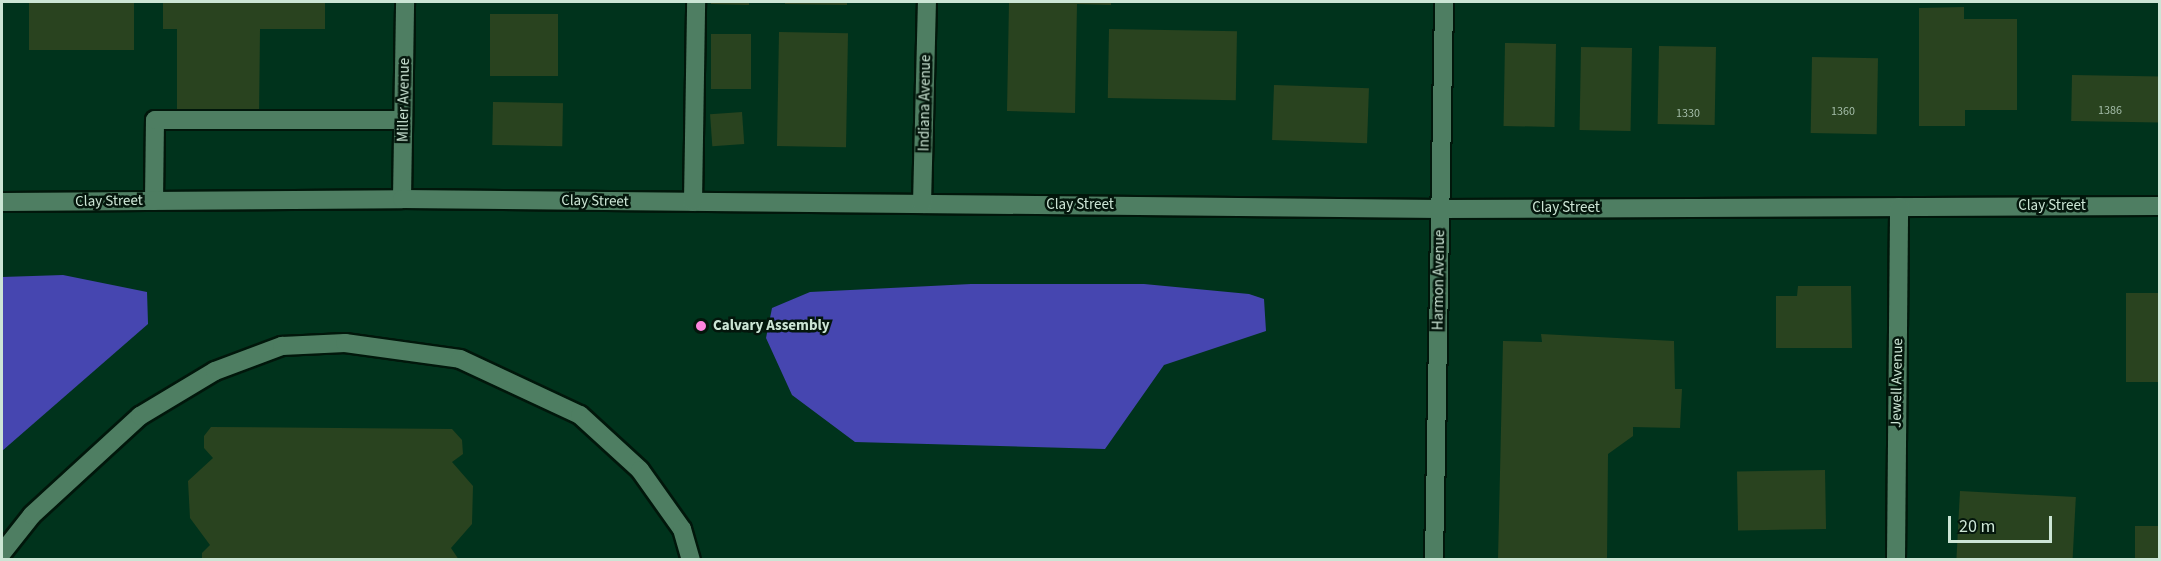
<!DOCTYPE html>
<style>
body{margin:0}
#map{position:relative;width:2161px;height:561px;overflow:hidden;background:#00331c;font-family:"Source Sans 3",sans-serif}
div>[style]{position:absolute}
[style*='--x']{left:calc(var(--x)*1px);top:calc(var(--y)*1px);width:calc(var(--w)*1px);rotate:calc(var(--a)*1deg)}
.water>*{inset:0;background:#4646b0}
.building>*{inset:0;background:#29431f;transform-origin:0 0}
.roads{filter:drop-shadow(2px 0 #01170b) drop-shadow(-2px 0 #01170b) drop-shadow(0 2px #01170b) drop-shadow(0 -2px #01170b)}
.minor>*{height:18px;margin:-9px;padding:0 9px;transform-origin:9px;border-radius:9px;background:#4e7e62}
.dots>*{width:16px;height:16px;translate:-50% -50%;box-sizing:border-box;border:3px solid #04160c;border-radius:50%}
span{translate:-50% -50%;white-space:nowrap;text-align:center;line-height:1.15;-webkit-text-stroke:5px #04160c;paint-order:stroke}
.number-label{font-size:12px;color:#a3bca8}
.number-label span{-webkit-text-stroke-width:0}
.street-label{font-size:15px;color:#cce5d5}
.poi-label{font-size:15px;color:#cce5d5;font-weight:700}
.left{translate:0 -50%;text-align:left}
.frame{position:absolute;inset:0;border:3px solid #cce5d5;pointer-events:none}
.scale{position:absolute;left:1948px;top:516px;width:104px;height:27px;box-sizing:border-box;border:3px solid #cce5d5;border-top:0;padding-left:8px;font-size:18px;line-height:21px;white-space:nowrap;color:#cce5d5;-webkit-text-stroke:4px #04160c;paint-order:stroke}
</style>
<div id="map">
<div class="water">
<i style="clip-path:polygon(63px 275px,147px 292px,148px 324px,2px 451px,2px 277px)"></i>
<i style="clip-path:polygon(971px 284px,1144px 284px,1249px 294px,1264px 299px,1266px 331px,1164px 365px,1105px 449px,855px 442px,792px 395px,766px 338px,772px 308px,810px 292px)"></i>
</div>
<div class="building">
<i style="left:29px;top:2px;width:105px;height:48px"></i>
<i style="clip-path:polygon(163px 2px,325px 2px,325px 29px,260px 29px,259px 117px,177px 116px,177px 29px,163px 29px)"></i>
<i style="clip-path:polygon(711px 2px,749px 2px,749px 5px,711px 4px)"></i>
<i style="clip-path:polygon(785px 2px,847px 2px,847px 5px,785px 4px)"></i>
<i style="clip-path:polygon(1009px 2px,1111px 2px,1111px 5px,1077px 4px,1075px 113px,1007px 111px)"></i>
<i style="clip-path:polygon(1964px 7px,1964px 19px,2017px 19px,2017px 110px,1965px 110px,1965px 126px,1919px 126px,1919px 8px)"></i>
<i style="left:490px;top:14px;width:68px;height:62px"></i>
<i style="left:1109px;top:29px;width:128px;height:69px;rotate:1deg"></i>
<i style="left:779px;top:32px;width:69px;height:114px;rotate:1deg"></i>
<i style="left:711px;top:34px;width:40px;height:55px"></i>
<i style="left:1505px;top:43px;width:51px;height:83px;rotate:1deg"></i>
<i style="left:1659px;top:46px;width:57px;height:78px;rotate:1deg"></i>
<i style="left:1581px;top:47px;width:51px;height:83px;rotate:1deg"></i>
<i style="left:1812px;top:57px;width:66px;height:76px;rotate:1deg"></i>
<i style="left:2072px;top:75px;width:88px;height:46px;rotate:1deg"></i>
<i style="left:1274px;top:85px;width:95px;height:55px;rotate:2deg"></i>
<i style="left:493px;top:102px;width:70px;height:43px;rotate:1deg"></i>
<i style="left:742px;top:112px;width:32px;height:32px;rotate:86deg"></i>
<i style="clip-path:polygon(1798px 286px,1851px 286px,1852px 348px,1776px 348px,1776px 296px,1797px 296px)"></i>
<i style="left:2126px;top:293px;width:34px;height:89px"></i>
<i style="clip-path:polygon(1541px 334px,1674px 341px,1675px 389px,1682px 389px,1680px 428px,1633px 427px,1633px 436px,1608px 454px,1607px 560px,1498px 560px,1503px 341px,1542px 342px)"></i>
<i style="clip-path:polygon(211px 427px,452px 429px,462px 440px,463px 454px,452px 462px,473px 486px,472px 524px,451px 548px,459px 560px,202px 560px,202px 553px,210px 545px,190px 518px,188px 481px,213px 458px,204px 448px,204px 436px)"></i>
<i style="left:1825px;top:470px;width:59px;height:88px;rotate:89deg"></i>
<i style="left:1960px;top:491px;width:116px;height:68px;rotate:3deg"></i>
<i style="left:2135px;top:526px;width:25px;height:34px"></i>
</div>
<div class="roads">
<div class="minor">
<i style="--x:402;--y:199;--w:197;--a:-89.1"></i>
<i style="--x:154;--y:201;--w:81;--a:-89.3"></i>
<i style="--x:155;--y:120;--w:248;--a:0"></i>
<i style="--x:2;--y:202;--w:400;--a:-0.4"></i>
<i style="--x:402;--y:199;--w:1038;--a:0.55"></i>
<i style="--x:1440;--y:209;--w:720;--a:-0.24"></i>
<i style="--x:693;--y:202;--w:200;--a:-89.1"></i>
<i style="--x:922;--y:204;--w:202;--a:-88.6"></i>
<i style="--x:2;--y:553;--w:48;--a:-51.7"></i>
<i style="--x:32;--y:515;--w:147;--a:-42.5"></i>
<i style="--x:140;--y:416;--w:87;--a:-31"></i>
<i style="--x:215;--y:371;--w:72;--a:-20.5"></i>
<i style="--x:282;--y:346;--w:63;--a:-2.7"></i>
<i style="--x:345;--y:343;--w:116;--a:7.9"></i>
<i style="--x:460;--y:359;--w:132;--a:25"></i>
<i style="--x:580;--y:415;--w:81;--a:42.5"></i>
<i style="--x:640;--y:470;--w:72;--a:54.6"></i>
<i style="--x:682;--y:529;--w:32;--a:74"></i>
<i style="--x:1434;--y:560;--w:558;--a:-88.97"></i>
<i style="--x:1896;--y:560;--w:353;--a:-89.5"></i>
</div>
</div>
<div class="dots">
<i style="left:701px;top:326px;background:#fe85df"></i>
</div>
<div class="number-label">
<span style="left:2110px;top:111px">1386</span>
<span style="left:1843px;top:112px">1360</span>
<span style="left:1688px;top:114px">1330</span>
</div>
<div class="street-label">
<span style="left:404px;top:100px;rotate:-89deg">Miller Avenue</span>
<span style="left:925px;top:103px;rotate:-89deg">Indiana Avenue</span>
<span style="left:109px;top:201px;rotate:-1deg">Clay Street</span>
<span style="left:595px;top:201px;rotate:1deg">Clay Street</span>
<span style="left:1080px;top:205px">Clay Street</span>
<span style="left:2052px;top:206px">Clay Street</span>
<span style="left:1566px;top:208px">Clay Street</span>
<span style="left:1439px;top:280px;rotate:-89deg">Harmon Avenue</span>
<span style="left:1897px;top:383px;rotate:-89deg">Jewell Avenue</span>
</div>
<div class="poi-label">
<span class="left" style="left:713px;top:326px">Calvary Assembly</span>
</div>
<div class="frame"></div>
<div class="scale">20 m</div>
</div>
